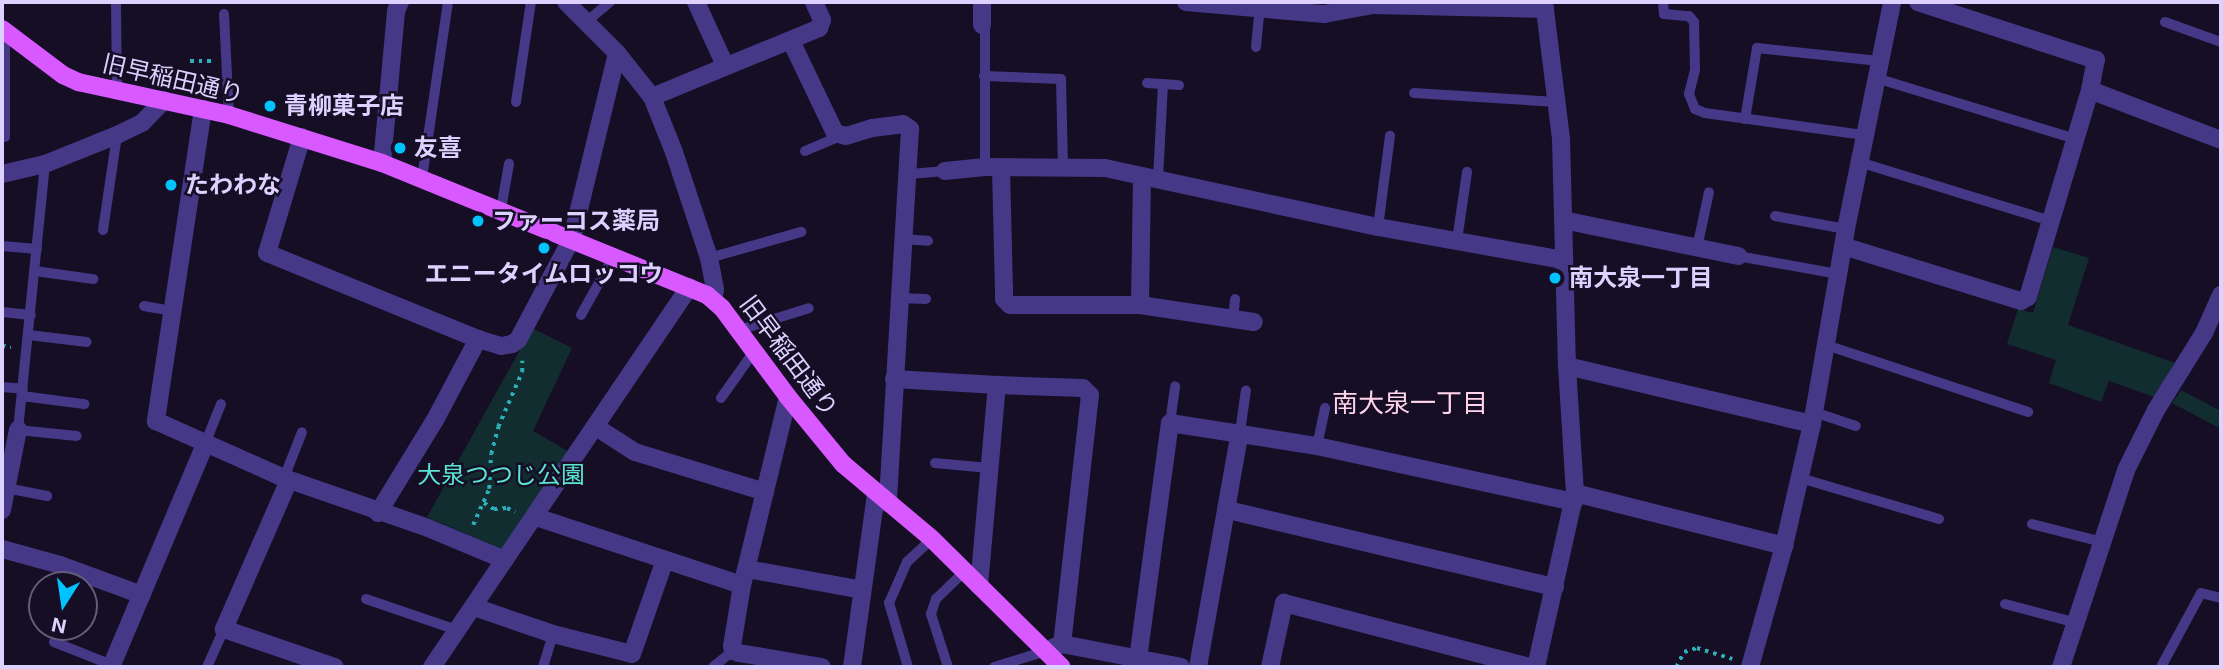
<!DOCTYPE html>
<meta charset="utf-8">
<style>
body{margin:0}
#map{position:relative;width:2223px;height:669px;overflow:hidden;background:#150e25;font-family:Inter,"Noto Sans JP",sans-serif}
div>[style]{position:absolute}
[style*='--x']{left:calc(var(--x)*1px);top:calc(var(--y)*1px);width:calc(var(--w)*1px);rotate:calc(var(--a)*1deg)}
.green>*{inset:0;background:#112d30}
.path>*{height:3.5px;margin-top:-1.75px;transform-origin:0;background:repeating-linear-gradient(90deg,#2bb0ba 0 3.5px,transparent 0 8.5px)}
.service>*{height:10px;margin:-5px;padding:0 5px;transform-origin:5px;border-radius:5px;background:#453886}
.minor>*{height:18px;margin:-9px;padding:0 9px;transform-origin:9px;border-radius:9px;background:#453886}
.tertiary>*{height:18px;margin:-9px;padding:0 9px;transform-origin:9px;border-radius:9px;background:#453886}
.primary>*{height:18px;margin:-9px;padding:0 9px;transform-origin:9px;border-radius:9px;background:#d759ff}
.dots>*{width:19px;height:19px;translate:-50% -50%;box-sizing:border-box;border:4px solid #150e25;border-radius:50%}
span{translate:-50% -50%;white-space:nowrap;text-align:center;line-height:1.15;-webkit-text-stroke:5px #150e25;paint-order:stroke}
.street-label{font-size:24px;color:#ddd2ff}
.poi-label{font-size:24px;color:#ddd2ff;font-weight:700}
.left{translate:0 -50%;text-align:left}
.park-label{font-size:24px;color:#5ae3d3}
.neighbourhood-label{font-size:26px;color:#ffd4ea}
.frame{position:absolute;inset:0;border:4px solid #ddd2ff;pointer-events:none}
.north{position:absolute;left:28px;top:571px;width:70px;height:70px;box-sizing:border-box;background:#150e25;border:2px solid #655c7c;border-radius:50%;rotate:192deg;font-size:19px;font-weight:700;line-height:28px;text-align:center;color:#ddd2ff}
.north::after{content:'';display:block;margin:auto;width:24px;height:32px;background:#00c3fd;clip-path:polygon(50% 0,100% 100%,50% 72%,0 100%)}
</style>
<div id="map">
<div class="green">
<i style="clip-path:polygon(2053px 247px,2089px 258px,2068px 325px,2175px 363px,2154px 397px,2109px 381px,2101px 402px,2049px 383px,2056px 360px,2007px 344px,2018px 309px,2033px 313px)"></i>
<i style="clip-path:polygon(532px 328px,572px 348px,533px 431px,571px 453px,504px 550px,427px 517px)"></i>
<i style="clip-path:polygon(2181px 390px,2221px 411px,2221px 429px,2172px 403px)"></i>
</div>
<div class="path">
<i style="--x:190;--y:61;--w:21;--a:0"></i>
<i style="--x:2;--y:346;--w:9;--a:6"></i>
<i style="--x:484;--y:503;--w:12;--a:31"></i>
<i style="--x:494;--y:509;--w:13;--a:-4"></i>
<i style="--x:507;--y:508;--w:9;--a:27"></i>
<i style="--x:473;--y:525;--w:39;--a:-66"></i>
<i style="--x:489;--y:489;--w:35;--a:-87"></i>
<i style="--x:491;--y:454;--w:28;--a:-75"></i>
<i style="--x:498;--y:427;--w:60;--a:-66.4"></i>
<i style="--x:522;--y:372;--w:11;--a:-90"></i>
<i style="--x:1676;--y:667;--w:17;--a:-62"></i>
<i style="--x:1684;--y:652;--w:14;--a:-17"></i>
<i style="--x:1697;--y:648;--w:37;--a:17"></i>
</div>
<div class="service">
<i style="--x:116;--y:2;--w:90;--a:89.4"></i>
<i style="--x:1663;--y:2;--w:12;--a:85"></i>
<i style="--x:1664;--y:14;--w:25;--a:5"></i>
<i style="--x:1689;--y:16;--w:8;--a:50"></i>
<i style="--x:1694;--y:22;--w:48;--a:88.8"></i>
<i style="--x:1695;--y:70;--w:25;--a:104"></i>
<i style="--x:1689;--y:94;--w:16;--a:68"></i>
<i style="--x:1695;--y:109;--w:11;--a:22"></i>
<i style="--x:1705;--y:113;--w:161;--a:7.9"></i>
<i style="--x:224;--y:14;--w:101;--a:87.2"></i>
<i style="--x:586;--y:22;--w:31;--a:-40"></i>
<i style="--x:2165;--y:22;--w:59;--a:19.7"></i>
<i style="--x:982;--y:25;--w:5;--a:53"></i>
<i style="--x:985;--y:29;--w:138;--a:90"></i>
<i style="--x:1256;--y:47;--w:42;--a:-84.6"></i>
<i style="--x:984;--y:76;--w:77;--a:2.2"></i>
<i style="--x:1061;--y:79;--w:88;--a:88.7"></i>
<i style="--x:1876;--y:78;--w:208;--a:17"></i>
<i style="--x:1147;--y:83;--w:16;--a:4"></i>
<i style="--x:1414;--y:93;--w:143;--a:3.6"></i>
<i style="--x:516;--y:102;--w:101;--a:-81.5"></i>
<i style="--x:1745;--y:119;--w:72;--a:-80.4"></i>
<i style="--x:1757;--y:48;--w:123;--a:6.1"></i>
<i style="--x:5;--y:137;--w:104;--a:-90"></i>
<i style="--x:805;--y:151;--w:38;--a:-23"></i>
<i style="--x:1859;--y:162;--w:201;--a:17.1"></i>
<i style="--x:45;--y:164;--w:267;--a:95.8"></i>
<i style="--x:18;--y:430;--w:59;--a:5.8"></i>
<i style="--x:910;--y:174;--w:35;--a:-5"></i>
<i style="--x:422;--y:178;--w:178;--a:-81.6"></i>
<i style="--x:1158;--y:179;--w:95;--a:-87"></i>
<i style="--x:1163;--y:84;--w:16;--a:4"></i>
<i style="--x:501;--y:209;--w:46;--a:-79.9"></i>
<i style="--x:1775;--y:216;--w:72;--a:10.4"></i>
<i style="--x:1378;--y:227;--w:92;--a:-82.5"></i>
<i style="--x:103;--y:230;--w:96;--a:-81.6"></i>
<i style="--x:902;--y:239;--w:26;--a:4"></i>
<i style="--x:1457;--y:240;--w:69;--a:-81.6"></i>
<i style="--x:2;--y:246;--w:35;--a:5"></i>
<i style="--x:1697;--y:248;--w:57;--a:-77.9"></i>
<i style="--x:1738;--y:256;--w:102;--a:10.2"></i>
<i style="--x:709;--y:258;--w:96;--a:-15.8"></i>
<i style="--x:35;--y:271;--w:59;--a:7.9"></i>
<i style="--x:899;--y:298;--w:27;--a:2"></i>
<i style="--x:144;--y:306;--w:28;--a:10"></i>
<i style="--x:2;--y:312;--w:29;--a:6"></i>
<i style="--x:581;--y:315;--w:68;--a:-60.8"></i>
<i style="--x:1233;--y:319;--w:20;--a:-84"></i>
<i style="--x:739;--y:330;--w:73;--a:-17.4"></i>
<i style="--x:29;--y:335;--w:58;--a:6.9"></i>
<i style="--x:1826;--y:345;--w:213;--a:18.3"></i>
<i style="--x:2;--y:387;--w:21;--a:5"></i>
<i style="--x:22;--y:396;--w:63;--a:7.4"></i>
<i style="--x:721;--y:398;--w:59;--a:-54.7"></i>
<i style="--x:1814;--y:412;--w:44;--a:18.4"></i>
<i style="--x:1170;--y:423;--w:37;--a:-82"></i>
<i style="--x:1240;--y:432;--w:42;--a:-81.9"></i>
<i style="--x:205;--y:444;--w:43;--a:-68.2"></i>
<i style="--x:1317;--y:446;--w:39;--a:-78"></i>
<i style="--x:935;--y:463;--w:54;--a:5.3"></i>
<i style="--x:284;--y:478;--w:49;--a:-68.6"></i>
<i style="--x:1800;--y:478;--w:145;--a:16.4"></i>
<i style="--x:6;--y:488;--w:42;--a:11"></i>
<i style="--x:2032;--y:524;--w:72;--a:14.4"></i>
<i style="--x:366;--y:599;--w:96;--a:18.8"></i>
<i style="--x:2005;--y:604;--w:74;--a:14.8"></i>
<i style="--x:54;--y:642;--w:62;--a:21.6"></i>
<i style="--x:207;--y:667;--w:42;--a:-65.9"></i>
<i style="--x:543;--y:667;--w:34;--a:-73"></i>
<i style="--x:713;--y:667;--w:26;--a:-39"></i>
<i style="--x:908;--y:667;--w:67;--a:-106.5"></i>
<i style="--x:889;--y:603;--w:45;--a:-66.3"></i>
<i style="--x:907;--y:562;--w:34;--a:-43"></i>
<i style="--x:948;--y:667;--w:56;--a:-107.8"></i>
<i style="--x:931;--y:614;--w:16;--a:-72"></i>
<i style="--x:936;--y:599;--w:40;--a:-44"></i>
<i style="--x:994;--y:667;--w:54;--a:-17.1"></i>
<i style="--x:2161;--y:667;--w:84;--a:-61.6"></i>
<i style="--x:2201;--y:593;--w:21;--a:14"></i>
</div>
<div class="minor">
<i style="--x:566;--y:2;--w:72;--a:45"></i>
<i style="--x:617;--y:53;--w:56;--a:51.5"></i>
<i style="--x:652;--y:97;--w:59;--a:68.2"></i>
<i style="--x:674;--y:152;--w:112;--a:71.7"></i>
<i style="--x:709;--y:258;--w:32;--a:79"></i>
<i style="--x:715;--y:289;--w:10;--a:101"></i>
<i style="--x:696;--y:2;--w:69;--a:65.3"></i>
<i style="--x:982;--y:2;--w:23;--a:90"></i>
<i style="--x:1186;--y:2;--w:139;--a:5"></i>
<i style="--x:1324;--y:14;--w:50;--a:-10.4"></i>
<i style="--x:1373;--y:5;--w:172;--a:1.3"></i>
<i style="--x:791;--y:41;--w:102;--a:64.4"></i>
<i style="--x:835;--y:133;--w:11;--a:15"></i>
<i style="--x:846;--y:136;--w:27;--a:-17"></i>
<i style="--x:872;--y:128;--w:31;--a:-7"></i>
<i style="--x:903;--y:124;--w:9;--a:36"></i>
<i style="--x:910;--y:129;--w:375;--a:93.4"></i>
<i style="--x:2090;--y:90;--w:140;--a:20.9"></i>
<i style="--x:652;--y:97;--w:181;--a:-22.4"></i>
<i style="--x:819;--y:28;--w:9;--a:-69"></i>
<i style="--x:822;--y:20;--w:20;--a:-114"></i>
<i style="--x:203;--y:109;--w:316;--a:98.6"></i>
<i style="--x:156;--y:421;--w:140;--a:24"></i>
<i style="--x:284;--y:478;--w:152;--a:19.1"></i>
<i style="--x:428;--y:528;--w:83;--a:22.6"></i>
<i style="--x:302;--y:137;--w:121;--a:106.8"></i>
<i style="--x:267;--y:253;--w:228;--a:22.2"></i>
<i style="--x:478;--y:339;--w:24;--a:17"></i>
<i style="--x:501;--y:346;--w:11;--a:-10"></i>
<i style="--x:512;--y:344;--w:7;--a:-34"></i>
<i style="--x:518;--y:340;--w:115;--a:-62.1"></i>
<i style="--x:572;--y:238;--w:190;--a:-76.3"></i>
<i style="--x:382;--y:163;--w:153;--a:-84.7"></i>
<i style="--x:396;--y:11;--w:10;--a:-66"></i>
<i style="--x:1001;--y:168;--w:119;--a:88.6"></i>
<i style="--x:1004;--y:287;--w:12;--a:90"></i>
<i style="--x:1004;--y:299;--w:8;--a:45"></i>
<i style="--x:1010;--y:305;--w:130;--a:0"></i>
<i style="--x:945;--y:171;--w:40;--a:-5.7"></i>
<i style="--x:985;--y:167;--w:120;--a:0.5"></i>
<i style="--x:1105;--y:168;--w:279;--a:12.2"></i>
<i style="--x:1378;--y:227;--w:189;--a:10.1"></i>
<i style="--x:2;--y:174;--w:44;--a:-13.1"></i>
<i style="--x:45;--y:164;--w:78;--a:-21.9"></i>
<i style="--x:117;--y:135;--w:28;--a:-26"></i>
<i style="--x:142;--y:123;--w:32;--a:-46"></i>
<i style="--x:1142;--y:176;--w:129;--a:90.9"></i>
<i style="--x:1140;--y:305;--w:115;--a:8.5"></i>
<i style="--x:1563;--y:220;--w:179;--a:11.6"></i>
<i style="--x:1843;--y:246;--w:186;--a:17.2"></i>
<i style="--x:2021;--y:301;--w:8;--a:-30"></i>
<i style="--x:2028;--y:297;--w:216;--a:-73.3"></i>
<i style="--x:2090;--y:90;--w:31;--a:-79"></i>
<i style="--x:2096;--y:60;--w:187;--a:-162"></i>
<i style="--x:1567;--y:366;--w:252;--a:13.3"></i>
<i style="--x:894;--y:379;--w:103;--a:3.3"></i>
<i style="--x:788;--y:397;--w:194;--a:103.7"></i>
<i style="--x:742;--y:585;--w:62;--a:99.3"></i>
<i style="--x:732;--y:646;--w:5;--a:79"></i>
<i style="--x:733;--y:651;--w:6;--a:18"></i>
<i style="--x:739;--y:653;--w:84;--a:9.6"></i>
<i style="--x:596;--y:427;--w:46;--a:32.7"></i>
<i style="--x:635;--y:452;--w:136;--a:17.1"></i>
<i style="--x:289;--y:480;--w:163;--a:113.6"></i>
<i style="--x:224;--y:629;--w:117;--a:18.9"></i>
<i style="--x:2;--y:510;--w:82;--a:-78.7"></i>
<i style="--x:1228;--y:510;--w:336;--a:13.3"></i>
<i style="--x:378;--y:513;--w:109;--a:-58.5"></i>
<i style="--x:435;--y:420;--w:92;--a:-62"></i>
<i style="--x:536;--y:517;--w:217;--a:18.3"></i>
<i style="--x:1784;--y:546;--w:125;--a:-77.1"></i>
<i style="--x:1812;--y:424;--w:198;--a:-80.1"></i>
<i style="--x:1846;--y:229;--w:232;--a:-78.5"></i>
<i style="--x:2;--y:549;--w:60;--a:15.4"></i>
<i style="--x:60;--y:565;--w:87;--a:20.1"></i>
<i style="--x:747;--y:569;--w:117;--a:10.3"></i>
<i style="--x:979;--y:586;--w:202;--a:-84.9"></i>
<i style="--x:997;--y:385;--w:86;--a:2"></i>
<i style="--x:1083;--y:388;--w:10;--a:45"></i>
<i style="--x:1090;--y:395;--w:251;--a:96.4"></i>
<i style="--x:474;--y:607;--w:83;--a:18.9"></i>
<i style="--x:553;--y:634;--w:81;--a:14.2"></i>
<i style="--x:632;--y:654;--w:100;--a:-70.7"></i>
<i style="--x:1052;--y:648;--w:11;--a:-22"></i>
<i style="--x:1062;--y:644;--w:121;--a:10.9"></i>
<i style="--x:1138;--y:659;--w:238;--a:-82.3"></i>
<i style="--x:1170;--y:423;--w:149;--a:8.9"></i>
<i style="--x:1317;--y:446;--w:263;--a:12.3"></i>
<i style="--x:111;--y:667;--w:242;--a:-67.1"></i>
<i style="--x:432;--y:667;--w:459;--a:-55.9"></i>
<i style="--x:852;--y:667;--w:176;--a:-82.1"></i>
<i style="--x:1198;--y:667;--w:239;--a:-79.9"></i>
<i style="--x:1270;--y:667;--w:66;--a:-77.7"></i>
<i style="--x:1284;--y:603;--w:253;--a:14.6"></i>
<i style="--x:1536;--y:667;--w:178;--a:-77.4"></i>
<i style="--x:2061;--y:667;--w:207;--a:-71.7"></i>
<i style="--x:2126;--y:470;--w:67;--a:-63.4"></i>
<i style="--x:2156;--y:410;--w:91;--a:-58.1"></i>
<i style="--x:2204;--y:333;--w:42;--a:-65.9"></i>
</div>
<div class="tertiary">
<i style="--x:1544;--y:2;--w:138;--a:82.9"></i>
<i style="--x:1561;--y:139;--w:227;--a:88.5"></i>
<i style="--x:1567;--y:366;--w:127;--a:86.4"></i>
<i style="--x:1575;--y:493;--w:216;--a:14.2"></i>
<i style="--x:1784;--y:546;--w:126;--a:105.7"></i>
</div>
<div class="primary">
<i style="--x:2;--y:29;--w:76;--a:37"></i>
<i style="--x:63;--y:75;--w:17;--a:25"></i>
<i style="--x:78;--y:82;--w:155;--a:12.3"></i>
<i style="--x:229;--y:115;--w:160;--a:17.4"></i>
<i style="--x:382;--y:163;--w:351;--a:22.1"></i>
<i style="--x:707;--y:295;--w:20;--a:41"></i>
<i style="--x:722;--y:308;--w:111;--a:53.4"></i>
<i style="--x:788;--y:397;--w:87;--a:50.6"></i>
<i style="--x:843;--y:464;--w:116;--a:40.1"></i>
<i style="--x:932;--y:539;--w:182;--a:44.6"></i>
</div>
<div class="dots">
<i style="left:270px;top:106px;background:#00c3fd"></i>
<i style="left:400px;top:148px;background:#00c3fd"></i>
<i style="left:171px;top:185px;background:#00c3fd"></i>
<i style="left:478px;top:221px;background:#00c3fd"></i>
<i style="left:544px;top:248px;background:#00c3fd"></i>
<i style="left:1555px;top:278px;background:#00c3fd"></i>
</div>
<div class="street-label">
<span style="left:173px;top:79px;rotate:13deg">旧早稲田通り</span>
<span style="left:789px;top:356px;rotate:53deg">旧早稲田通り</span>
</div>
<div class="poi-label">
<span class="left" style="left:284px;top:106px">青柳菓子店</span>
<span class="left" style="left:414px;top:148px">友喜</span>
<span class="left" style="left:185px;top:185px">たわわな</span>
<span class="left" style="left:492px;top:221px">ファーコス薬局</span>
<span style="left:544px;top:274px">エニータイムロッコウ</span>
<span class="left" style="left:1569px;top:278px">南大泉一丁目</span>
</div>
<div class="park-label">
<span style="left:501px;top:475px">大泉つつじ公園</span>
</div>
<div class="neighbourhood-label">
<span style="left:1410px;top:403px">南大泉一丁目</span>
</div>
<div class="frame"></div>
<div class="north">N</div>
</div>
